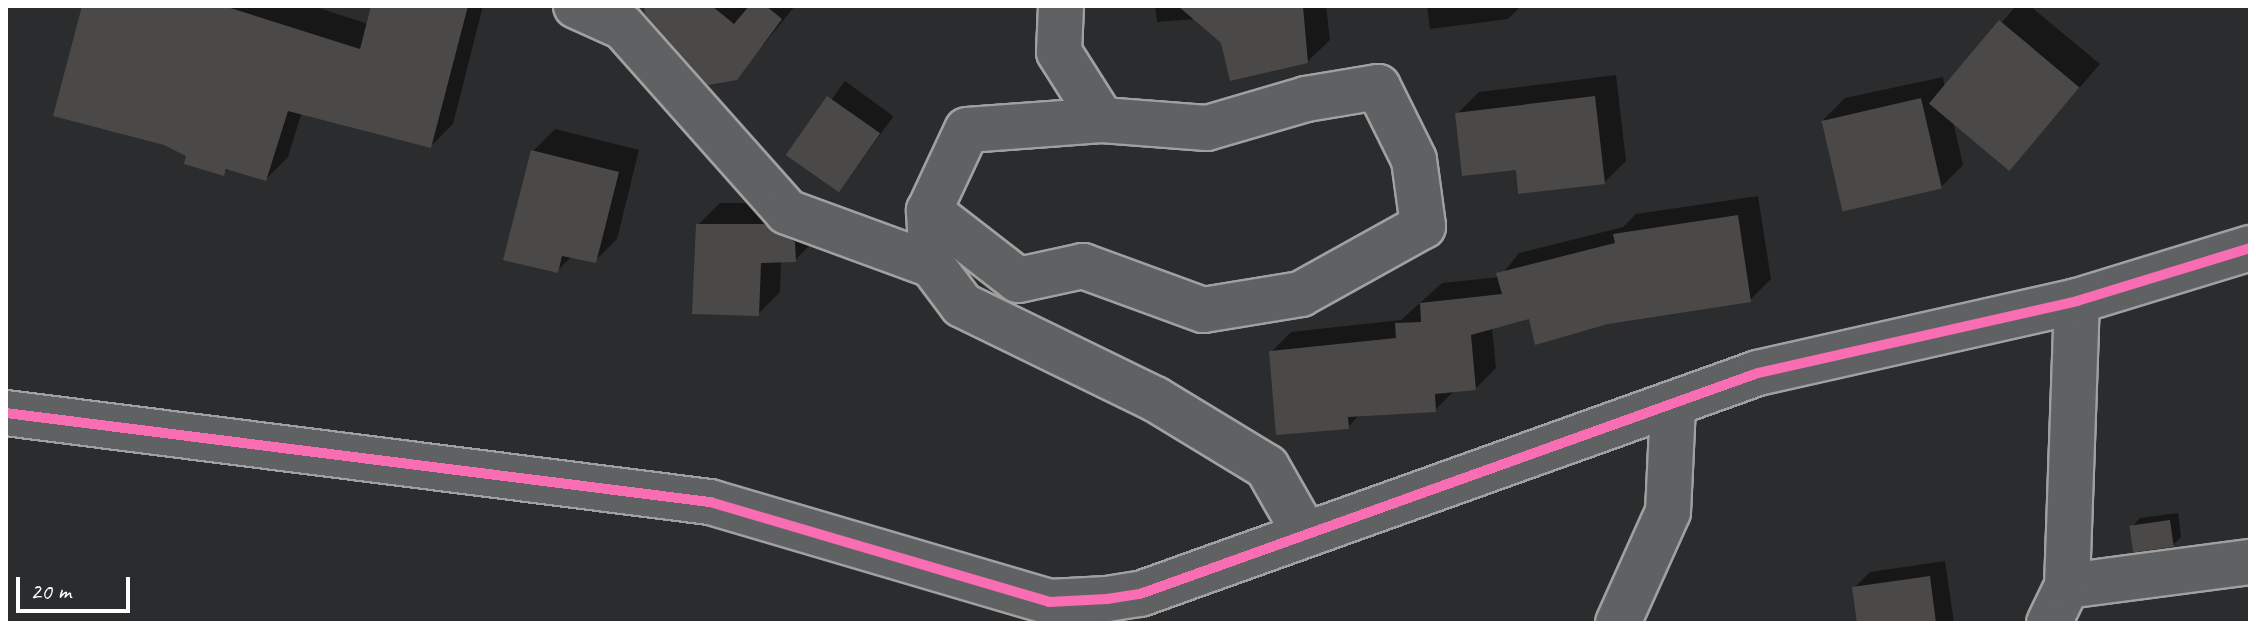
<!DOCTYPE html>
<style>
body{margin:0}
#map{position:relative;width:2256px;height:629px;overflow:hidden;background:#2b2c2d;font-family:Caveat,sans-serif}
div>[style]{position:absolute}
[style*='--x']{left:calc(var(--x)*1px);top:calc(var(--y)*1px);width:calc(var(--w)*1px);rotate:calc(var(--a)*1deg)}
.shadow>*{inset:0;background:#0007;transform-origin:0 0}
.building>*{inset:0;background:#4b4848;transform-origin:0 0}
.roads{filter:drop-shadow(2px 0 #a0a0a0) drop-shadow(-2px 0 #a0a0a0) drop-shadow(0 2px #a0a0a0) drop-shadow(0 -2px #a0a0a0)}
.minor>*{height:44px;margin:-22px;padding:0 22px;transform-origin:22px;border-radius:22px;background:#606162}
.tertiary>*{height:44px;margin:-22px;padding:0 22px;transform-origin:22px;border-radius:22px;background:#606162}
.cycleway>*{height:10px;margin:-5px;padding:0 5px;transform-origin:5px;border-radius:5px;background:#f96db3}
span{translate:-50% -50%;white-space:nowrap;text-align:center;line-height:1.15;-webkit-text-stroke:7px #2a2d2e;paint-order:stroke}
.frame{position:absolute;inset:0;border:8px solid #fff;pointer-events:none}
.scale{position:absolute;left:16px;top:577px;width:114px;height:36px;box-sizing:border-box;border:4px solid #fff;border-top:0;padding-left:10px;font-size:24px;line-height:28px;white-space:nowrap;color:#fff;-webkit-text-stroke:6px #2a2d2e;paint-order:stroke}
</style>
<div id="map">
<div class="shadow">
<i style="clip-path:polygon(84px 6px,313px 6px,368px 24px,373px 6px,483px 6px,453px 124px,431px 146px,302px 112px,288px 157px,266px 179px,229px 168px,223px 174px,189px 155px)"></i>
<i style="clip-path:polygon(646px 6px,795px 6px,736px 78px)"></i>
<i style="clip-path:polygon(1155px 6px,1326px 6px,1330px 40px,1307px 62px,1222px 42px,1196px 19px,1157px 22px)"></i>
<i style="clip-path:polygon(1427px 6px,1521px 6px,1508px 19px,1430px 29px)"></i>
<i style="clip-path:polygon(2016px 6px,2030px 6px,2100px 64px,2010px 169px,1953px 121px,1963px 165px,1941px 187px,1823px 120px,1845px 98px,1943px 77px,1945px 88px)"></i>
<i style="clip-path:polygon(1616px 75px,1626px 161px,1604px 183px,1518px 167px,1457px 114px,1479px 92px)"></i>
<i style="left:845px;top:81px;width:60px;height:93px;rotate:36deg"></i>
<i style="clip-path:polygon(555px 129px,639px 150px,617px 239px,595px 261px,572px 256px,557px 271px,533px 151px)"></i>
<i style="clip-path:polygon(1758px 196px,1771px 279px,1750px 300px,1608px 322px,1530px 316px,1492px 327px,1496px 368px,1476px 388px,1455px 390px,1435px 410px,1360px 414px,1348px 427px,1271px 352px,1291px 332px,1401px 320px,1442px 283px,1500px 277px,1519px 253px,1623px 227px,1636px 214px)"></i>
<i style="clip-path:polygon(720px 203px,787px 203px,817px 238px,795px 260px,781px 260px,780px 292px,758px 314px,698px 225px)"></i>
<i style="clip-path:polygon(2178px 513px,2181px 537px,2173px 545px,2132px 527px,2140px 518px)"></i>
<i style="clip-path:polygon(1945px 561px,1954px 623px,1859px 623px,1854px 588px,1870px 572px)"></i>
</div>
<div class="building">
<i style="clip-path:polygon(82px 6px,224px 6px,360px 49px,371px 6px,468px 6px,431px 148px,288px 111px,266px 181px,226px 169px,224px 176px,184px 164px,186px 156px,164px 145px,53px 116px)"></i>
<i style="clip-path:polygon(644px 6px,712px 6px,734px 24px,749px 6px,766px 6px,782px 19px,737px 80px,708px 85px,645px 14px)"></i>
<i style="clip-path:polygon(1178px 6px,1303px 6px,1308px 63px,1230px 81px,1221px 43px)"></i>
<i style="left:1999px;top:20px;width:105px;height:109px;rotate:40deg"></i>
<i style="left:827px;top:96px;width:65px;height:72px;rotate:35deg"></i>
<i style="clip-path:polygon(1595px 96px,1605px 184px,1518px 194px,1516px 170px,1462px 176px,1455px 113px)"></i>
<i style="left:1921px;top:98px;width:93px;height:102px;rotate:77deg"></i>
<i style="clip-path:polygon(531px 150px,619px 172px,596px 263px,562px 256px,558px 273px,503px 260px)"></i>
<i style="clip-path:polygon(1738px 215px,1751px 302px,1608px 324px,1535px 345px,1529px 319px,1471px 335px,1476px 390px,1435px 394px,1436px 412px,1348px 417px,1349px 429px,1276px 435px,1269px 351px,1396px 338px,1395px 323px,1421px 322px,1420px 303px,1502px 294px,1496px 273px,1615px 243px,1613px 234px)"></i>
<i style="clip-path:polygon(696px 224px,764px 224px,795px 242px,796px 262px,761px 263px,759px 316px,692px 314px)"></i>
<i style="left:2170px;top:520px;width:27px;height:41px;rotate:82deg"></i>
<i style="clip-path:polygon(1930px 576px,1936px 623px,1857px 623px,1852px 587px)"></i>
</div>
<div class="roads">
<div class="minor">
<i style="--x:576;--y:6;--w:51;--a:24.1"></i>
<i style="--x:623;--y:27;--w:247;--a:48.4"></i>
<i style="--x:787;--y:212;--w:154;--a:20.1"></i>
<i style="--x:1061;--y:6;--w:46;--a:92.5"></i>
<i style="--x:1059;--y:52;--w:80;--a:57.7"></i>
<i style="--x:1102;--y:120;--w:105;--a:4.4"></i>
<i style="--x:1207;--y:128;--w:103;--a:-16.3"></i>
<i style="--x:1306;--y:99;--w:73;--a:-9.5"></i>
<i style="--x:1378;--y:87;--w:81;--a:63.7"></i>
<i style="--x:1414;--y:160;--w:67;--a:82.2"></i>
<i style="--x:1423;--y:226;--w:140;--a:150.9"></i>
<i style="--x:1301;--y:294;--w:99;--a:170.7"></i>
<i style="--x:1203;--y:310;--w:128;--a:-159.9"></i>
<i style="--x:1083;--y:266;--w:66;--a:167.8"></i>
<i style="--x:1018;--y:280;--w:113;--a:-142.2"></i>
<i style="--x:929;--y:211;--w:89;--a:-64.9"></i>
<i style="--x:967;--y:130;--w:135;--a:-4.2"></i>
<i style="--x:929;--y:211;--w:54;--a:86.8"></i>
<i style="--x:932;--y:265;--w:50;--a:53.1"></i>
<i style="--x:962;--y:305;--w:215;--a:26"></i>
<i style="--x:1155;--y:399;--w:131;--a:31.3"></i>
<i style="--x:1267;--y:467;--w:77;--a:60.4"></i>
<i style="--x:2067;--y:586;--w:185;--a:-7.5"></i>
<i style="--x:1618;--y:623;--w:122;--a:-65.8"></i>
<i style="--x:1668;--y:512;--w:108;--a:-87.3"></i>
<i style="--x:2049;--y:623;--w:41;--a:-64.1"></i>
<i style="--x:2067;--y:586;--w:285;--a:-88"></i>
</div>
<div class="tertiary">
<i style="--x:6;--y:413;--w:710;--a:7.21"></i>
<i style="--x:710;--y:502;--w:353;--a:16.4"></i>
<i style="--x:1049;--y:602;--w:58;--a:-3"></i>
<i style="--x:1107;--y:599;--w:33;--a:-9"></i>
<i style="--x:1140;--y:594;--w:656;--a:-19.68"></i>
<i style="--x:1758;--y:373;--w:327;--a:-12.7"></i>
<i style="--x:2077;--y:301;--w:181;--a:-17"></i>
</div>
</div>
<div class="cycleway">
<i style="--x:6;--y:413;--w:710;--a:7.21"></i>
<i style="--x:710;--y:502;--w:353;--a:16.4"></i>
<i style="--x:1049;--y:602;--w:58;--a:-3"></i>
<i style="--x:1107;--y:599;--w:33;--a:-9"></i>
<i style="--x:1140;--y:594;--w:656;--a:-19.68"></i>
<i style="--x:1758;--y:373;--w:327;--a:-12.7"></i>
<i style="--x:2077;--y:301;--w:181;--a:-17"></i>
</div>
<div class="frame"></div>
<div class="scale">20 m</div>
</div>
